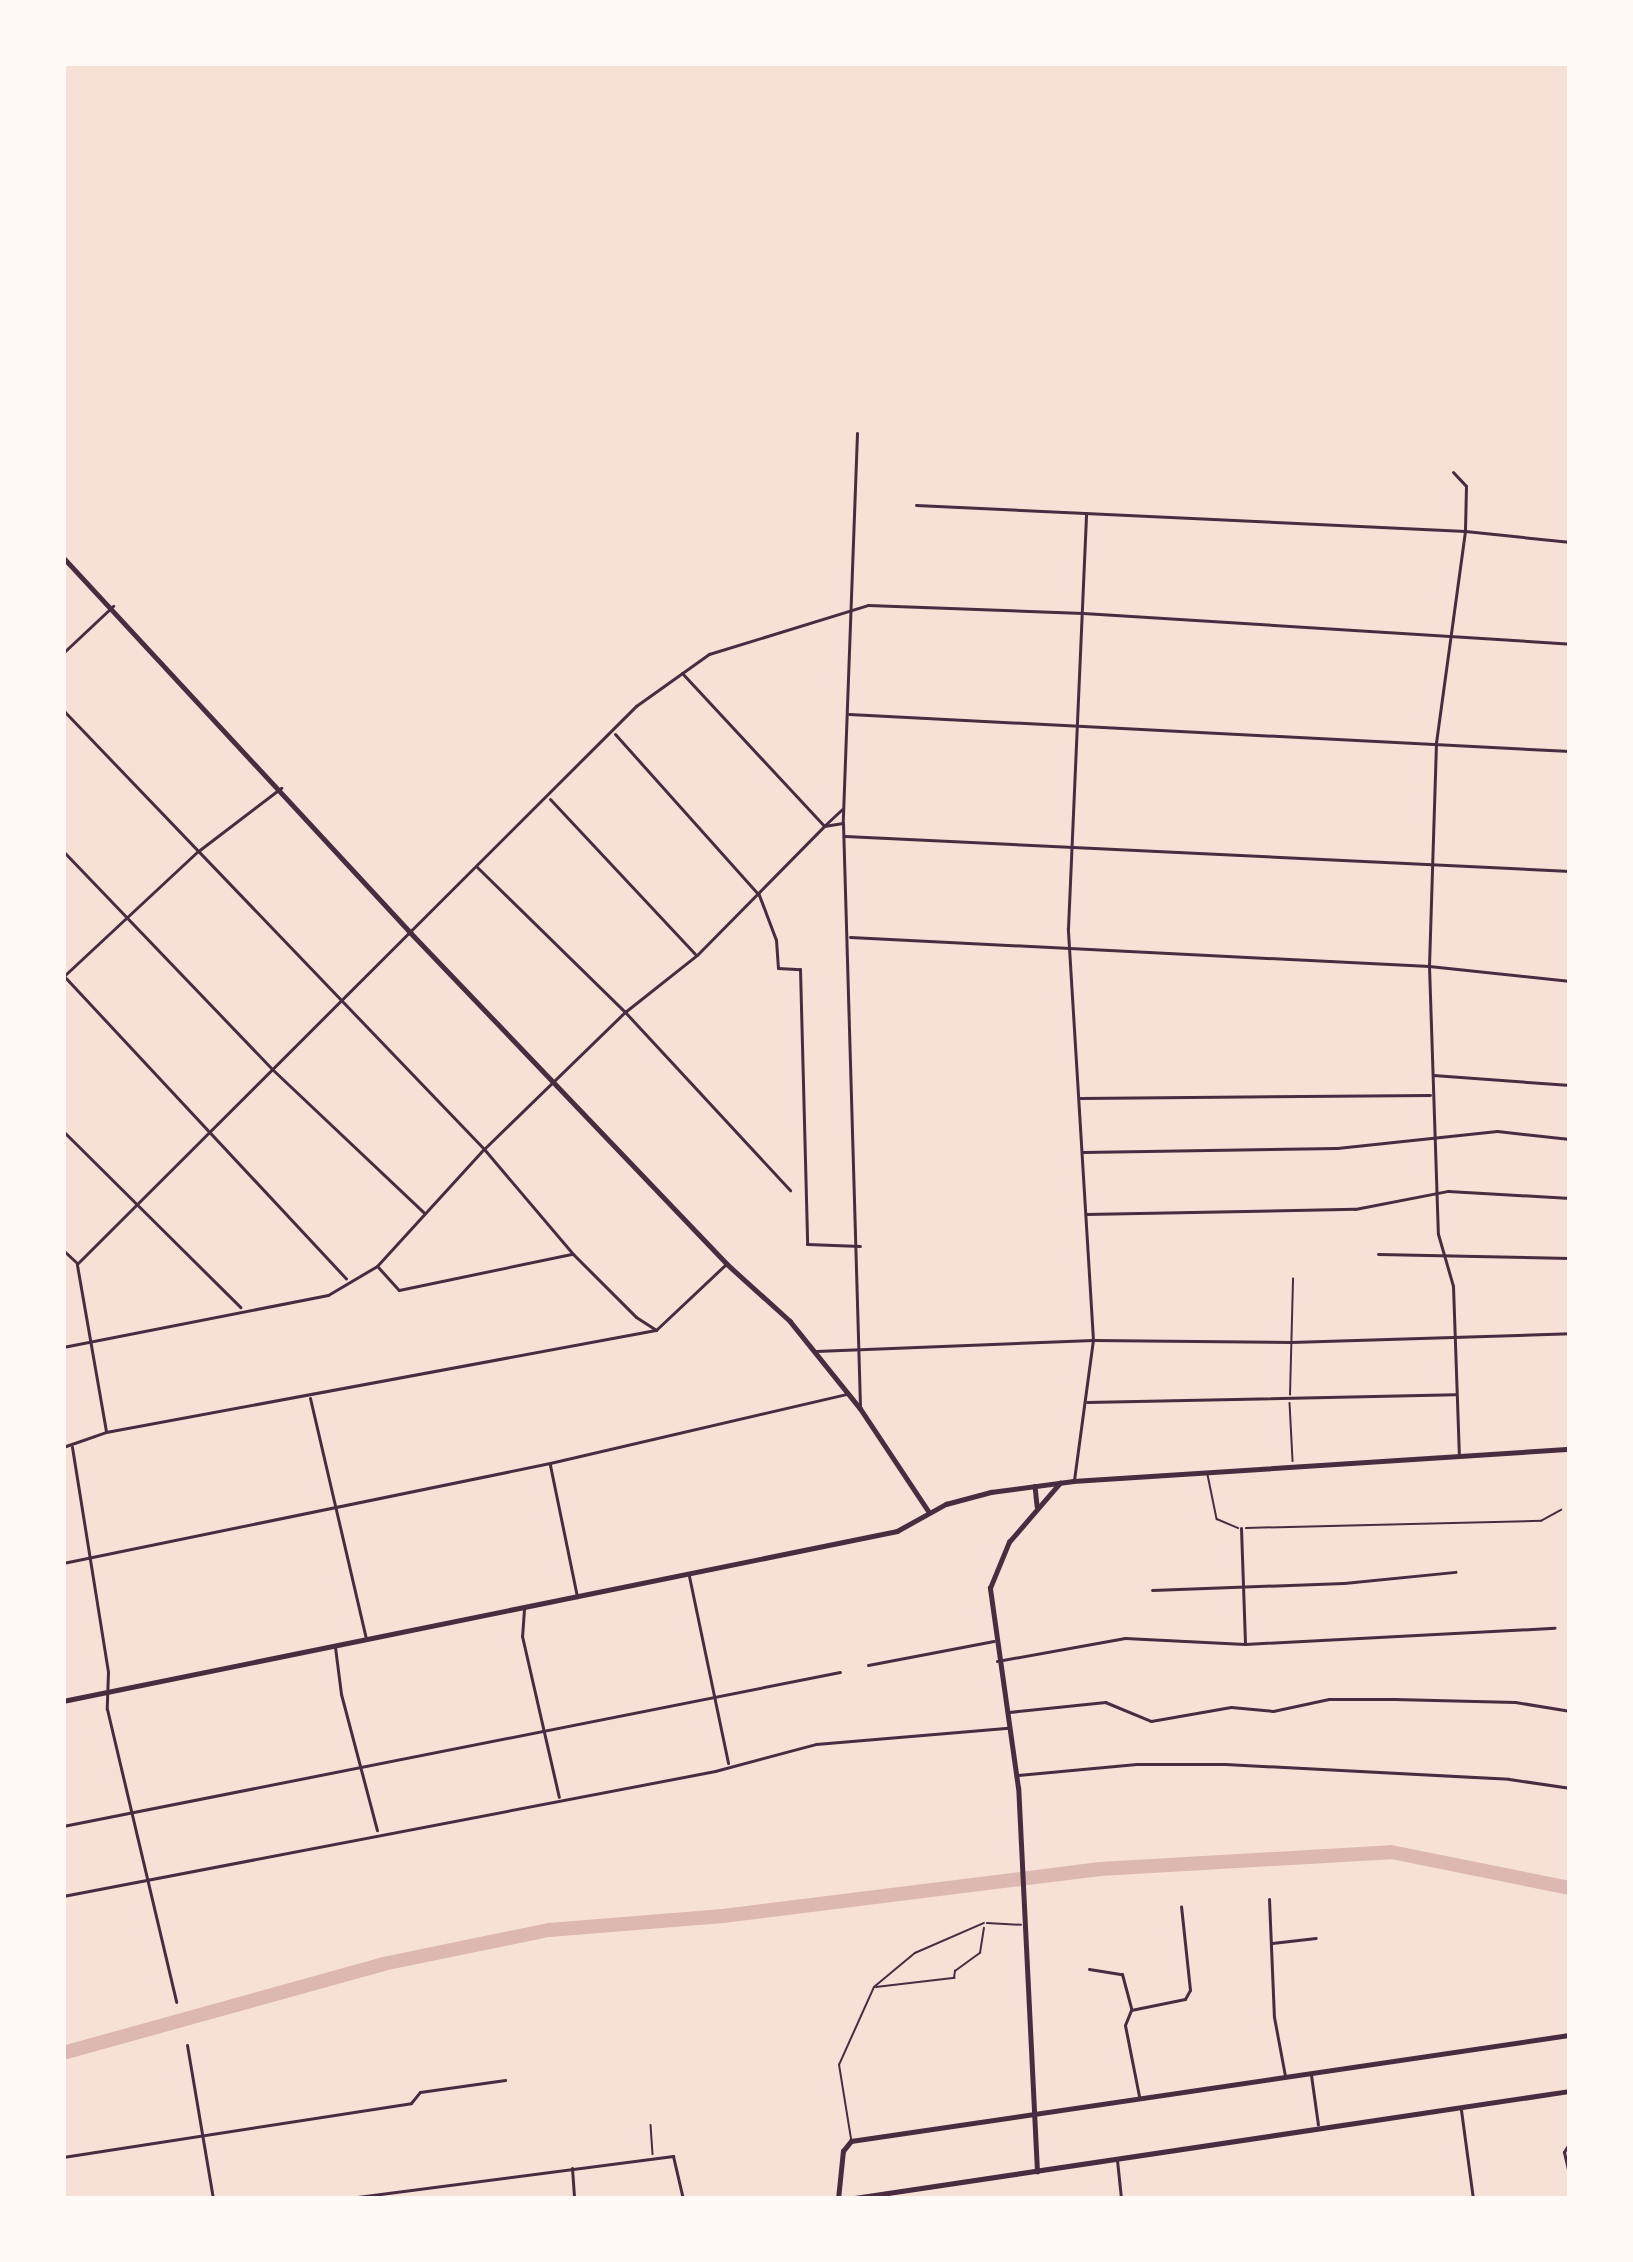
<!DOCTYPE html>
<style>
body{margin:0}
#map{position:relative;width:1633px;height:2262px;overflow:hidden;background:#f7e1d7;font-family:Commissioner,sans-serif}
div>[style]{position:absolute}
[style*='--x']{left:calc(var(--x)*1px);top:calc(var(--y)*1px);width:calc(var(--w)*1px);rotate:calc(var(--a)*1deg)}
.river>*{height:14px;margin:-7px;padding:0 7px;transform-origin:7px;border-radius:7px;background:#dcb8b0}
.service>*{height:1.5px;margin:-0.75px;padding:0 0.75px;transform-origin:0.75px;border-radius:0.75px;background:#4a2c40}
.minor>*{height:3px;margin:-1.5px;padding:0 1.5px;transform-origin:1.5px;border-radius:1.5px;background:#4a2c40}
.tertiary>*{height:4.5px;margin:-2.25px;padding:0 2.25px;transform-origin:2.25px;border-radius:2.25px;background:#4a2c40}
.secondary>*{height:4.5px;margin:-2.25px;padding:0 2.25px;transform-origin:2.25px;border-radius:2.25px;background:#4a2c40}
span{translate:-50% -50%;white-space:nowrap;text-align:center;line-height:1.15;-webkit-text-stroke:12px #fffaf5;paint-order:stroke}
.frame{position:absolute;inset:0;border:66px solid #fffaf5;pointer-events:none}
</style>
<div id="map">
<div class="river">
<i style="--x:63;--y:2053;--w:332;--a:-15.5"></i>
<i style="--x:383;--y:1964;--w:169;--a:-11.6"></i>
<i style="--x:549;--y:1930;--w:175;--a:-4.6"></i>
<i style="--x:723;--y:1916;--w:380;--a:-7.1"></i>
<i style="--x:1100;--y:1869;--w:291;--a:-3.3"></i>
<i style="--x:1391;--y:1852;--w:183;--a:11.4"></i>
</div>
<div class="service">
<i style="--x:1290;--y:1395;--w:116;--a:-88.5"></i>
<i style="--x:1290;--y:1403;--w:58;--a:87"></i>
<i style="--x:1208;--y:1475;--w:45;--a:78.4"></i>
<i style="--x:1217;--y:1519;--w:23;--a:23"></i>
<i style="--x:1246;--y:1528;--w:295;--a:-1.4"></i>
<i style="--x:1541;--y:1521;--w:23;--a:-29"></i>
<i style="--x:987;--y:1923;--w:34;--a:3"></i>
<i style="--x:876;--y:1987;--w:79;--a:-6.6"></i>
<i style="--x:954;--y:1978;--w:7;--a:-82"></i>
<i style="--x:955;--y:1971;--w:31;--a:-36"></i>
<i style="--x:980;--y:1953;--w:25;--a:-81"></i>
<i style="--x:651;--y:2125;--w:29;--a:86"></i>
<i style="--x:851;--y:2139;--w:75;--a:-99.2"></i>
<i style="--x:839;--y:2065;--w:85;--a:-65.8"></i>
<i style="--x:874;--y:1987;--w:53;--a:-39.7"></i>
<i style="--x:915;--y:1953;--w:75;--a:-23.5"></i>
</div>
<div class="minor">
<i style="--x:857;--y:433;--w:390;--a:92.1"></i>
<i style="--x:843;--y:823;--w:583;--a:88.33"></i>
<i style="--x:1453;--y:472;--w:19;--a:47"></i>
<i style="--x:1466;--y:486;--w:45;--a:91.3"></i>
<i style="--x:1465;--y:531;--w:214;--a:97.8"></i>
<i style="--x:1436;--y:743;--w:223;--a:91.8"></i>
<i style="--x:1429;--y:966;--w:268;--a:88.1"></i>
<i style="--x:1438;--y:1234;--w:54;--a:73.9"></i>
<i style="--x:1453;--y:1286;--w:169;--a:88"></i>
<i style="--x:916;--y:505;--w:550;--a:2.71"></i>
<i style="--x:1465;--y:531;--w:106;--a:6"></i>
<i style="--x:63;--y:653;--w:69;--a:-43.2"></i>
<i style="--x:682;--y:673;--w:209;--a:47.1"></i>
<i style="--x:824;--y:826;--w:26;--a:-43"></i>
<i style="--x:63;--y:710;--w:608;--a:46.2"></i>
<i style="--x:484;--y:1149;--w:138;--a:49.7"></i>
<i style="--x:573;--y:1254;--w:89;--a:45"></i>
<i style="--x:636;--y:1317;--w:24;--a:33"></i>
<i style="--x:849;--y:714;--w:722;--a:2.94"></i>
<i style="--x:615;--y:734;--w:216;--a:48.2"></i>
<i style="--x:759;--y:895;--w:48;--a:69.3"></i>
<i style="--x:776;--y:940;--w:28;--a:86"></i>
<i style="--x:778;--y:968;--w:22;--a:3"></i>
<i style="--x:800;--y:969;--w:275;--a:88.5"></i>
<i style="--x:807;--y:1244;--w:53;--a:2.2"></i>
<i style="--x:550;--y:799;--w:212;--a:46.9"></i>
<i style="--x:845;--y:836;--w:726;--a:2.76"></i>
<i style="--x:63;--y:851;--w:302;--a:46.2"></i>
<i style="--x:272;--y:1069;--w:208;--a:43.4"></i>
<i style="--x:477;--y:867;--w:207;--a:44.4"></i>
<i style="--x:625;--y:1012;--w:243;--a:47.2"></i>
<i style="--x:850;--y:937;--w:580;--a:2.87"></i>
<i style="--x:1429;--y:966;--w:142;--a:6.1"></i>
<i style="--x:63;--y:975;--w:415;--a:47"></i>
<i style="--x:65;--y:975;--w:180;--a:-43"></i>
<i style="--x:197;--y:852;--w:106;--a:-37.3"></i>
<i style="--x:1433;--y:1075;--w:137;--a:4.2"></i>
<i style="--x:1080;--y:1098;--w:350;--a:-0.5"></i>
<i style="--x:63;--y:1131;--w:250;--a:44.8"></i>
<i style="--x:1083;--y:1152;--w:254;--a:-0.9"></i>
<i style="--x:1337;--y:1148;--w:161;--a:-6.1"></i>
<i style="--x:1497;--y:1131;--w:73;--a:6.3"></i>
<i style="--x:1086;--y:1214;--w:269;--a:-1.1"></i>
<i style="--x:1355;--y:1209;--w:95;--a:-11"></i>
<i style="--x:1448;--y:1191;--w:122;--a:3.3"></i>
<i style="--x:63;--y:1250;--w:18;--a:43"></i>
<i style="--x:1378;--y:1254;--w:192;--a:1.2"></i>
<i style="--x:77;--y:1264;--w:790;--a:-44.95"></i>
<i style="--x:636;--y:706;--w:90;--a:-35.5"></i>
<i style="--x:709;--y:654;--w:166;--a:-17.1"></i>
<i style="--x:868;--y:605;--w:215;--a:2.1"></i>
<i style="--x:1083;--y:613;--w:488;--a:3.6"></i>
<i style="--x:77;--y:1265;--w:169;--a:80.1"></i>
<i style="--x:378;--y:1267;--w:31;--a:48"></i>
<i style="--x:399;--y:1290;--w:176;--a:-11.8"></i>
<i style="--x:63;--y:1347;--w:270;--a:-11.1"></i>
<i style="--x:328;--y:1295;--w:57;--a:-30.6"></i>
<i style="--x:377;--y:1266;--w:159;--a:-47.6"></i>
<i style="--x:484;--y:1149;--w:197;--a:-44.2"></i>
<i style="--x:625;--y:1012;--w:92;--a:-38.4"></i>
<i style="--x:697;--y:955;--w:181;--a:-45.4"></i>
<i style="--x:824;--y:826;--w:19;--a:-9"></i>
<i style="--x:816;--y:1351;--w:277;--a:-2.3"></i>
<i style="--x:1093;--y:1340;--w:198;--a:0.6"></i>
<i style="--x:1291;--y:1342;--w:279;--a:-1.8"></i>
<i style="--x:310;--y:1398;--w:246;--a:76.9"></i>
<i style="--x:1087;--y:1402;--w:368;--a:-1.2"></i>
<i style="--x:63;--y:1447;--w:46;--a:-19.2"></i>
<i style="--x:106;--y:1432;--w:559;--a:-10.51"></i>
<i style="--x:656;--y:1330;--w:95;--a:-43.3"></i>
<i style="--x:72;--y:1447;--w:228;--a:80.9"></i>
<i style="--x:108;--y:1672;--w:37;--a:92"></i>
<i style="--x:107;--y:1709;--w:301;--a:76.7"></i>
<i style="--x:550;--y:1465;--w:135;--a:78.4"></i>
<i style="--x:1074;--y:1480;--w:141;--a:-82.3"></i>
<i style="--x:1093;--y:1340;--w:413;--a:-93.5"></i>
<i style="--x:1068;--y:928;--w:415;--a:-87.5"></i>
<i style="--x:1241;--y:1528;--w:114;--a:88"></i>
<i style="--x:63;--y:1563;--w:497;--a:-11.6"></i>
<i style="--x:550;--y:1463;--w:305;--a:-13.1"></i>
<i style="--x:689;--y:1576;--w:191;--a:78.2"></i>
<i style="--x:1152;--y:1590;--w:192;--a:-2.1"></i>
<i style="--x:1344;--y:1583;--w:112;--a:-5.7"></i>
<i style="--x:524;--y:1609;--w:27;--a:94"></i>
<i style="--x:522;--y:1636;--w:165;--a:77.1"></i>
<i style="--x:335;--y:1647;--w:47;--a:82.7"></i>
<i style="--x:341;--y:1694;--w:141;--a:75.2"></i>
<i style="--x:997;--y:1661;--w:130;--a:-10.2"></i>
<i style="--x:1125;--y:1638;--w:120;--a:2.9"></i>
<i style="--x:1245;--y:1644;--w:310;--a:-3"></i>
<i style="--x:868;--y:1665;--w:128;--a:-10.8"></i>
<i style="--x:1009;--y:1712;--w:97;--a:-5.9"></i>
<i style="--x:1105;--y:1702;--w:50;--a:22.4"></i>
<i style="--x:1151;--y:1721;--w:81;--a:-9.9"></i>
<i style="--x:1231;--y:1707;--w:42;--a:5.4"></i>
<i style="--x:1273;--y:1711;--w:57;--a:-12.1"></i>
<i style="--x:1329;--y:1699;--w:65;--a:0"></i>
<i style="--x:1394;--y:1699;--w:121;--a:1.4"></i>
<i style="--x:1515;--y:1702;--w:56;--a:9.3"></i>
<i style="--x:1018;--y:1775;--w:119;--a:-5.3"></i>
<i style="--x:1136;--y:1764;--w:89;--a:0"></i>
<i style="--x:1225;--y:1764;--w:284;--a:3"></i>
<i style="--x:1509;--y:1779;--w:62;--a:8.4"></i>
<i style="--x:63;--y:1826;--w:792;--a:-11.21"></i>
<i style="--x:63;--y:1896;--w:664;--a:-10.85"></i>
<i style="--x:715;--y:1771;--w:105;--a:-15"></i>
<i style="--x:816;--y:1744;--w:193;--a:-4.8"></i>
<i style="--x:1269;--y:1899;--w:118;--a:87.6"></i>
<i style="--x:1274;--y:2017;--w:60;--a:79.4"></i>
<i style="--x:1272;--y:1943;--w:44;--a:-6.5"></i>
<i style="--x:1089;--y:1969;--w:33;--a:9"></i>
<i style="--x:1122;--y:1974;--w:35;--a:75"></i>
<i style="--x:187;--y:2045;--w:156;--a:80.4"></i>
<i style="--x:1311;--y:2075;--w:50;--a:82"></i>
<i style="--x:1139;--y:2096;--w:72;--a:-101.2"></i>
<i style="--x:1125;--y:2025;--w:16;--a:-68"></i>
<i style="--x:1131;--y:2010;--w:55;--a:-11.5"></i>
<i style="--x:1185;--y:1999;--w:10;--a:-61"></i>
<i style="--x:1190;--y:1990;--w:84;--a:-96.1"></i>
<i style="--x:1461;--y:2110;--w:90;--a:82.3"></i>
<i style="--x:1570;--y:2142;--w:12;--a:121"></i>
<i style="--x:1564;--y:2152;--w:26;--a:77"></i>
<i style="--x:63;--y:2157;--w:352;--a:-8.8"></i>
<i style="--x:411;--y:2103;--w:14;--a:-51"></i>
<i style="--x:420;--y:2092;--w:86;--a:-8"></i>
<i style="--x:1117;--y:2160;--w:39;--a:84"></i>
<i style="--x:572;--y:2168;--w:31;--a:86"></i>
<i style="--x:342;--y:2199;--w:334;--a:-7.4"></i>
<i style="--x:673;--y:2156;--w:44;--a:76.9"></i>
</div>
<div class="tertiary">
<i style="--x:63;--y:557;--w:512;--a:47.21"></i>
<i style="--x:411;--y:933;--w:458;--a:46.3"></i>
<i style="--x:727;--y:1264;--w:85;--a:42.1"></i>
<i style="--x:790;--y:1321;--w:112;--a:51.2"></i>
<i style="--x:860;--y:1408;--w:125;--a:56.4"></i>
<i style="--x:1035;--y:1486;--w:20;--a:84"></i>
<i style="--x:1037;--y:2172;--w:384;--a:-92.8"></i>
<i style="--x:1018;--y:1788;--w:202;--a:-98"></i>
<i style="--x:990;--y:1588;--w:50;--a:-67.6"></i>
<i style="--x:1009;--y:1542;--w:78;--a:-49.2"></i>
<i style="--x:838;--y:2199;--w:48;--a:-84.1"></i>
<i style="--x:843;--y:2151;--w:13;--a:-51"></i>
<i style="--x:851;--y:2141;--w:727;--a:-8.39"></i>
<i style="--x:848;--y:2199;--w:730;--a:-8.51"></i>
</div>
<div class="secondary">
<i style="--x:63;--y:1701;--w:851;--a:-11.52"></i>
<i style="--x:897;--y:1531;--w:56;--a:-28.9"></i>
<i style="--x:946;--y:1504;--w:47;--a:-14.9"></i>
<i style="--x:991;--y:1492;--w:83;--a:-7.6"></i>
<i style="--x:1073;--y:1481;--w:498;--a:-3.7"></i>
</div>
<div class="frame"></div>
</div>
